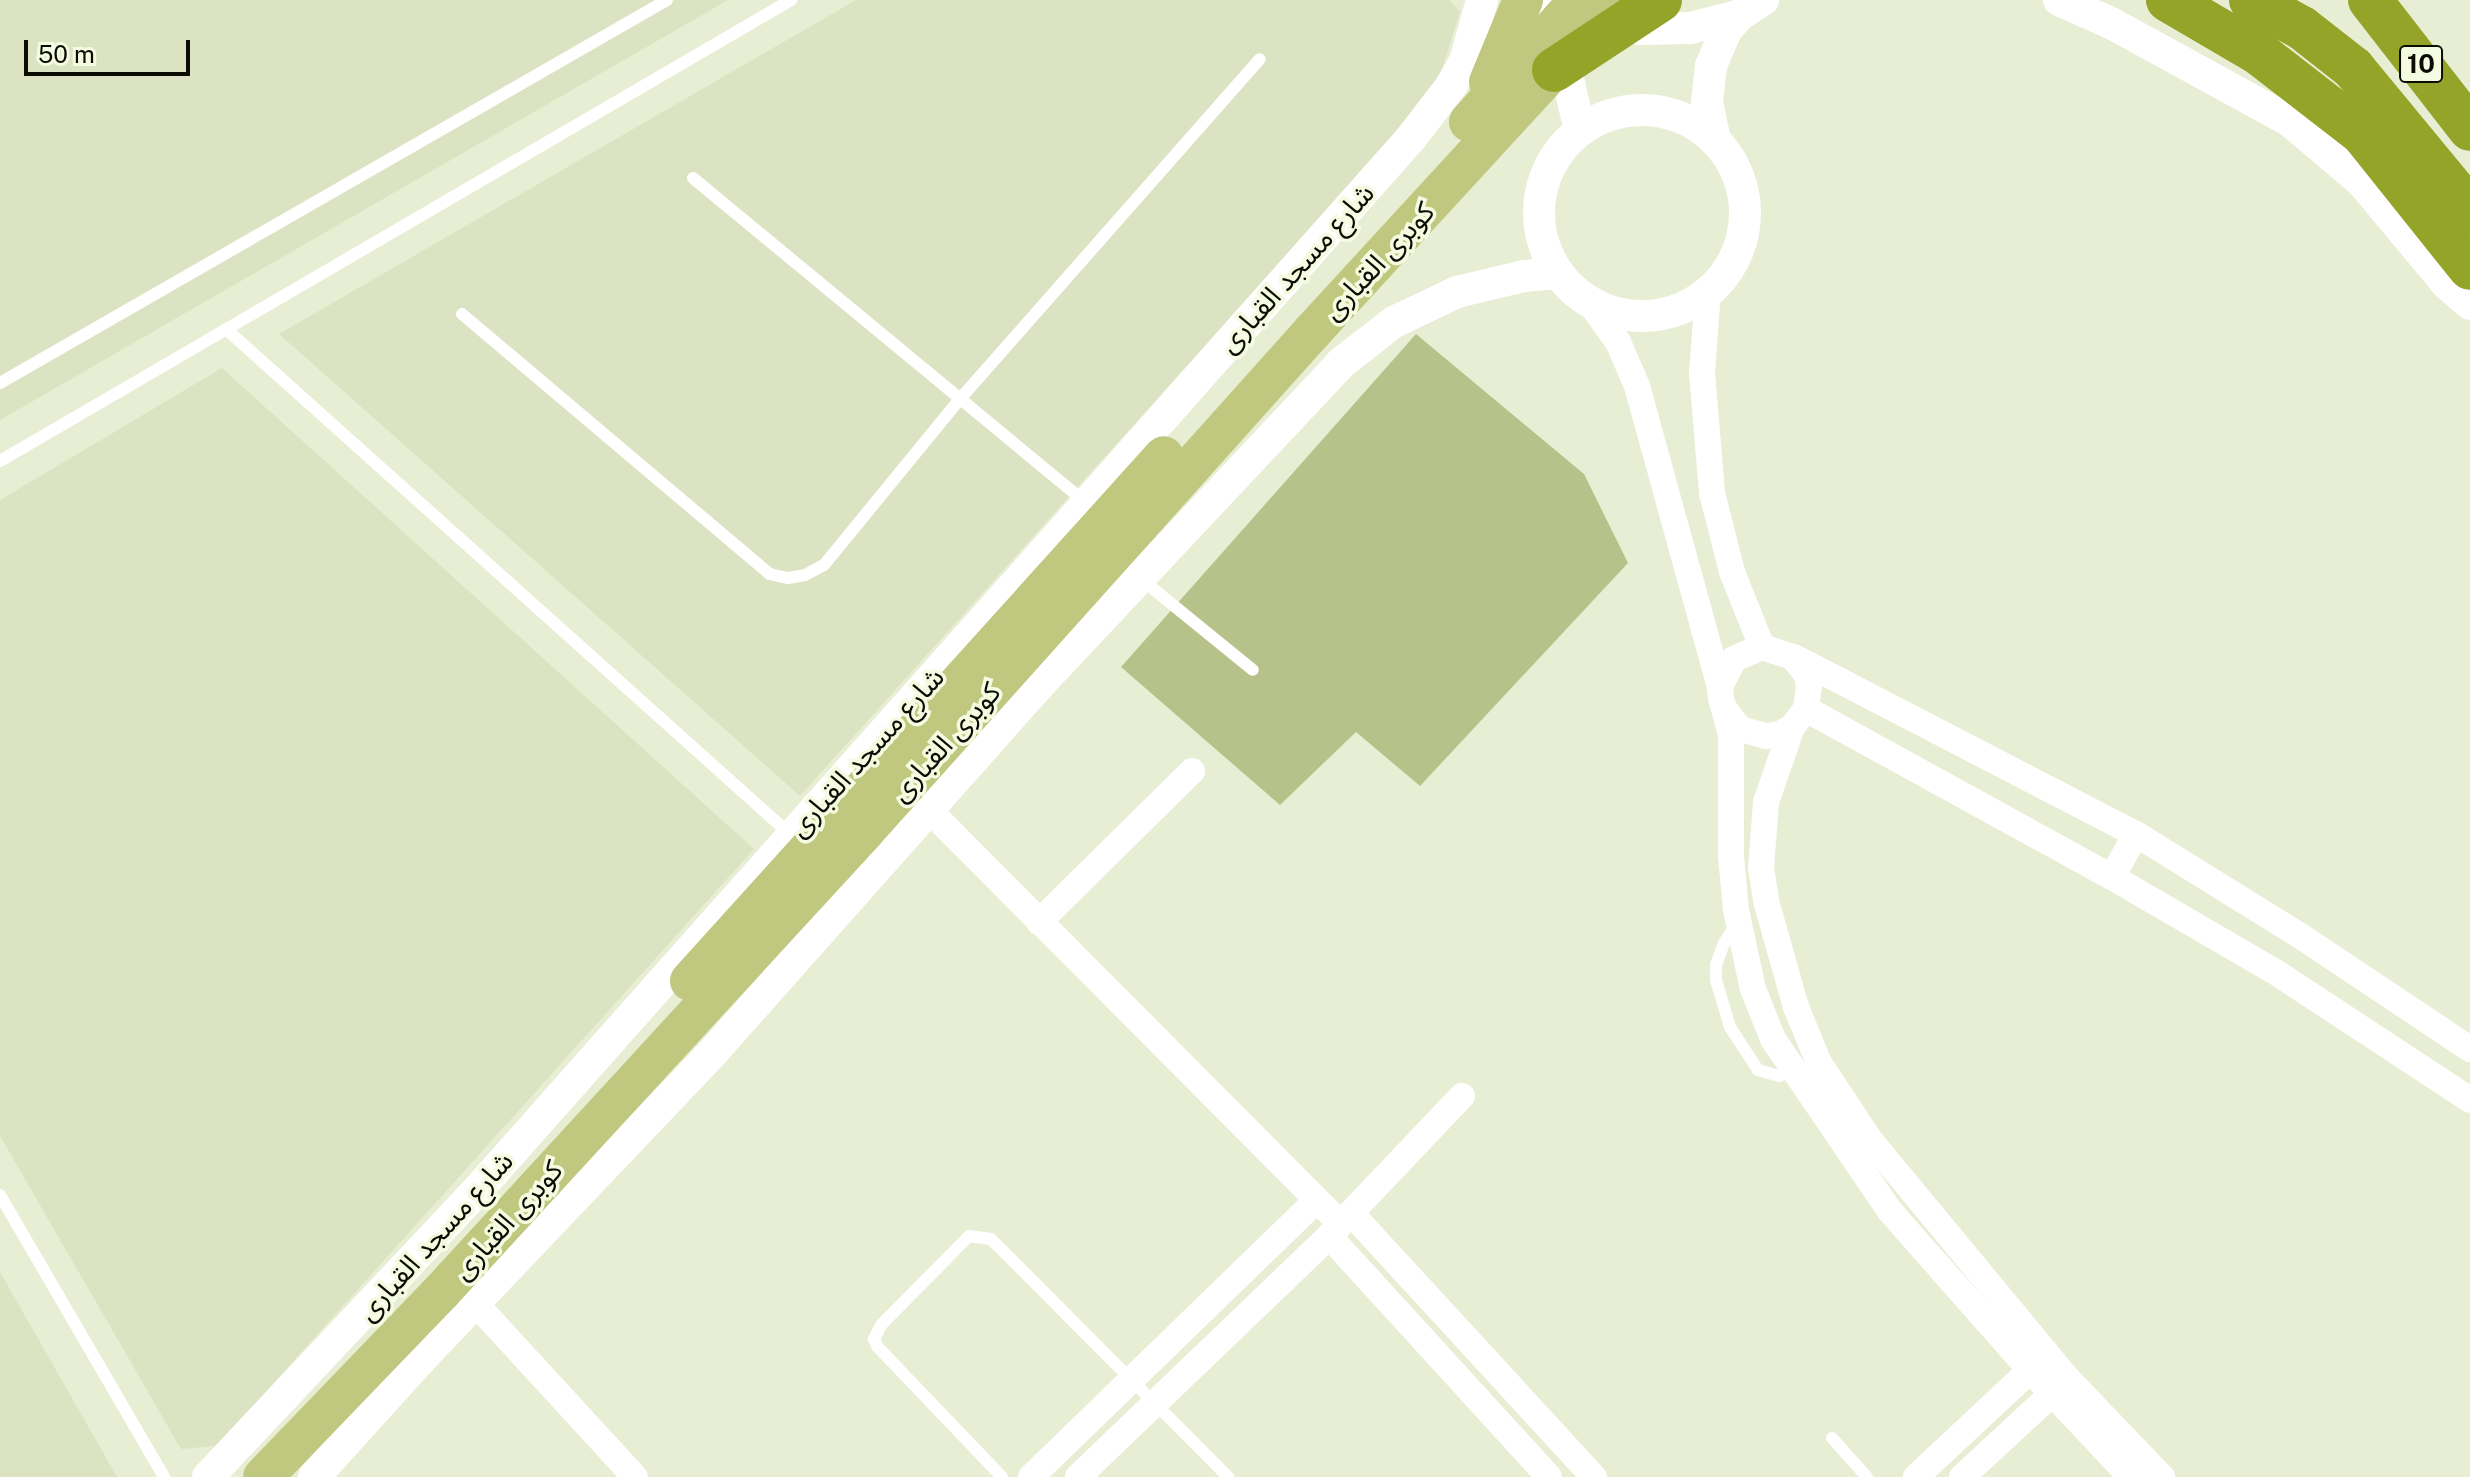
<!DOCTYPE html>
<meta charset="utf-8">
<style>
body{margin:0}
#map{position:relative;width:2470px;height:1477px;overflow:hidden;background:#e8eed4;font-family:"Public Sans","Noto Sans Arabic",sans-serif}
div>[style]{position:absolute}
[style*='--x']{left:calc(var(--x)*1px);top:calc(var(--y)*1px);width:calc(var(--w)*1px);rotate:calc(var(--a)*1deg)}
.built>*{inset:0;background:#dce3c3}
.green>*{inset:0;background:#b7c28a}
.service>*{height:12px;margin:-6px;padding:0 6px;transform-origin:6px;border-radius:6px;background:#fff}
.minor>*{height:26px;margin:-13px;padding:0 13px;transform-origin:13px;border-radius:13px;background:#fff}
.tertiary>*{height:32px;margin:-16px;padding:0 16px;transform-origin:16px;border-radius:16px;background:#fff}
.tertiary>.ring{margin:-16px;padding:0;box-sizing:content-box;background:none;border:32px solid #fff;border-radius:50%}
.primary>*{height:40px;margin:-20px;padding:0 20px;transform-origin:20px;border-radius:20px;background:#bfc87e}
.motorway>*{height:44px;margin:-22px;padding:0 22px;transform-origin:22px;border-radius:22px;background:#94a428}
span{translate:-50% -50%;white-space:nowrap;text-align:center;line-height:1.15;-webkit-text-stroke:7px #f5fbe1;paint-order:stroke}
.shield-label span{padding:2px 6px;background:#f5fbe1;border:2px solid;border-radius:6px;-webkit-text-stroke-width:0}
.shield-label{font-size:26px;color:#0b0d05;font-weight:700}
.street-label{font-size:28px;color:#0b0d05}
.scale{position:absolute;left:24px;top:40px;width:166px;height:36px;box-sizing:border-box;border:4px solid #0b0d05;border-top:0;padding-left:10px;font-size:24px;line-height:28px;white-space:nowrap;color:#0b0d05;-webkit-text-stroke:6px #f5fbe1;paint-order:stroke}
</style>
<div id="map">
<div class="built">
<i style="clip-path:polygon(0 0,728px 0,0 420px)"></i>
<i style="clip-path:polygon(856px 0,1449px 0,1460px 12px,1442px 69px,1421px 105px,800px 796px,279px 334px)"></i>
<i style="clip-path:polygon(222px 368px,754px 849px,217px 1446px,181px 1449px,0 1136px,0 500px)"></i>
<i style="clip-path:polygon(0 1272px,117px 1477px,0 1477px)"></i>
</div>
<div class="green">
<i style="clip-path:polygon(1416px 334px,1584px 474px,1628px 563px,1420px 786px,1356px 732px,1280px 805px,1121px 667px)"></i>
</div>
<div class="service">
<i style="--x:693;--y:178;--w:509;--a:39.57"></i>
<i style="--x:462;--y:314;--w:403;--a:40.2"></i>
<i style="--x:770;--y:574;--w:18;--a:13"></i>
<i style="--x:788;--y:578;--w:17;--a:-10"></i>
<i style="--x:805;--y:575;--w:21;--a:-28"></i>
<i style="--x:824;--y:565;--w:215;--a:-50.7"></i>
<i style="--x:960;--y:399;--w:453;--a:-48.6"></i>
<i style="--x:226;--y:329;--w:758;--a:41.85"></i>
<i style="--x:0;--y:383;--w:769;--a:-29.86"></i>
<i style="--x:0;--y:461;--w:916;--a:-30.23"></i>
<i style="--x:1141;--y:579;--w:144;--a:39.1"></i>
<i style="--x:1736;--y:924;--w:22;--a:122"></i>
<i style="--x:1724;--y:943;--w:23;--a:110"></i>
<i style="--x:1716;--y:965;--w:15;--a:90"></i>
<i style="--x:1716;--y:980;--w:49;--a:73.4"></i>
<i style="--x:1730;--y:1027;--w:51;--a:56.9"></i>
<i style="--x:1758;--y:1070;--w:22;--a:16"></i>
<i style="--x:1779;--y:1076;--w:15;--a:-20"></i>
<i style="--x:0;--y:1195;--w:326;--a:59.8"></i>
<i style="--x:1832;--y:1438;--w:52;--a:48.1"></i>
<i style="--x:1002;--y:1477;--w:181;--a:-133.7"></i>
<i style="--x:877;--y:1346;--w:8;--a:-113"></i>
<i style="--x:874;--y:1339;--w:16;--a:-63"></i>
<i style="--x:881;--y:1325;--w:125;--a:-45.3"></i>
<i style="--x:969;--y:1236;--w:22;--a:8"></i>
<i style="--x:991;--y:1239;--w:336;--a:45.1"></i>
</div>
<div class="minor">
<i style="--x:1708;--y:292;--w:81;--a:94.2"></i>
<i style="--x:1702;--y:373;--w:120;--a:85.2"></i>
<i style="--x:1712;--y:493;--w:81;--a:75.8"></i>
<i style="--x:1732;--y:572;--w:81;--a:68.2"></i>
<i style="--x:1589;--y:302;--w:49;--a:54.1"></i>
<i style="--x:1618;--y:342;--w:48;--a:66.6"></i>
<i style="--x:1637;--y:386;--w:312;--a:74.6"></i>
<i style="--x:1796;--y:658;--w:383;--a:27.4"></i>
<i style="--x:2136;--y:834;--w:195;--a:31.8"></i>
<i style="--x:2302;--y:937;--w:202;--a:33.7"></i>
<i style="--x:1724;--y:708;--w:26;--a:53"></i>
<i style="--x:1740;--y:729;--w:27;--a:15"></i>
<i style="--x:1766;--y:736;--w:14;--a:-8"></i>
<i style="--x:1780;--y:734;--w:14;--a:-30"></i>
<i style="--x:1792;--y:727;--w:23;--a:-52"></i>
<i style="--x:1806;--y:709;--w:23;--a:-83"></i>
<i style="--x:1809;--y:686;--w:11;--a:-100"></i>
<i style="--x:1807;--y:675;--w:23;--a:-128"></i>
<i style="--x:1793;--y:657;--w:33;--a:-162"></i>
<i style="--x:1762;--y:647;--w:30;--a:157"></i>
<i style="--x:1734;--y:659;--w:31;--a:117"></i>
<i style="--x:1720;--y:687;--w:11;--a:85"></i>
<i style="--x:1721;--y:698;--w:38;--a:75"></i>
<i style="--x:1731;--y:735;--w:121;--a:90"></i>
<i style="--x:1731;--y:856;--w:54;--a:84.7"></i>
<i style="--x:1736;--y:910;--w:81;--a:77.9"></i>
<i style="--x:1753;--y:989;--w:54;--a:68.2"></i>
<i style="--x:1773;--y:1039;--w:207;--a:55.8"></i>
<i style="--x:1889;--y:1210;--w:213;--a:48.6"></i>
<i style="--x:2030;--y:1370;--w:147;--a:46.7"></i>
<i style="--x:1806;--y:709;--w:349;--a:28.8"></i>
<i style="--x:2112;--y:877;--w:191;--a:30.2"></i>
<i style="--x:2277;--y:973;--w:231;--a:33.3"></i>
<i style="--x:1792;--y:727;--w:79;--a:109.1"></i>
<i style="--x:1766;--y:802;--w:66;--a:94.3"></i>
<i style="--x:1761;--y:868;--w:33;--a:81"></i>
<i style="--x:1766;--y:901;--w:110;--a:74.2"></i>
<i style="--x:1796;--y:1007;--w:61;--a:67.7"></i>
<i style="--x:1819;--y:1063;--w:92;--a:56.5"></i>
<i style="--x:1870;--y:1140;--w:310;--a:50.4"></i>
<i style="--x:2068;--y:1379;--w:136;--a:46.2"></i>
<i style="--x:929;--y:810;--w:584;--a:45.14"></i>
<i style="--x:2112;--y:877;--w:49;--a:-60.8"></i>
<i style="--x:1039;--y:922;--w:215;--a:-44.6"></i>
<i style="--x:1351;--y:1213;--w:359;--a:47.4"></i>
<i style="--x:1329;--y:1236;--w:326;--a:47.6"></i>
<i style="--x:475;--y:1303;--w:236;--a:47.4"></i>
<i style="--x:1031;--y:1477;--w:395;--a:-44.1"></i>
<i style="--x:1078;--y:1477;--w:348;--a:-43.8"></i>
<i style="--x:1329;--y:1236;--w:193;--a:-46.5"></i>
<i style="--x:1916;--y:1477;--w:174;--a:-43.1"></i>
<i style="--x:1962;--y:1477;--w:140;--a:-42.7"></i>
</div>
<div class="tertiary">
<i style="--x:2059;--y:0;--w:57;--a:23.9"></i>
<i style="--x:2111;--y:23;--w:204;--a:28.7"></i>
<i style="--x:2290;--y:121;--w:94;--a:40.3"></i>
<i style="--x:2362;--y:182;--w:133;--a:50.2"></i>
<i style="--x:2447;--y:284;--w:30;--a:41"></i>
<i style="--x:1545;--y:1;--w:50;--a:22.4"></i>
<i style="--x:1591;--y:20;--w:50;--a:10.4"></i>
<i style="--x:1640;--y:29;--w:50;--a:-1.1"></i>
<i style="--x:1690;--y:28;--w:49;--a:-14"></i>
<i style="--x:1560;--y:45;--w:87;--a:76.8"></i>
<i class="ring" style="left:1539px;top:110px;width:174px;height:174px"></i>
<i style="--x:1715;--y:140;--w:38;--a:-102"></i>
<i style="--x:1707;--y:103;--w:37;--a:-84"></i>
<i style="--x:1711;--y:66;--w:38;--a:-67"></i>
<i style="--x:1726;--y:31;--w:19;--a:-51"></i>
<i style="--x:1738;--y:16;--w:30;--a:-33"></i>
<i style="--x:208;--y:1477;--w:402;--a:-46.8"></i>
<i style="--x:483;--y:1184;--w:1398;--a:-48.42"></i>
<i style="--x:1411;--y:138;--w:66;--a:-52.4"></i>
<i style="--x:1451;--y:86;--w:29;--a:-61"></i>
<i style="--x:1465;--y:61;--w:63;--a:-74.4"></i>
<i style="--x:314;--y:1477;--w:158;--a:-47.8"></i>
<i style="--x:420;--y:1360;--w:427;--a:-46.4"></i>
<i style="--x:714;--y:1051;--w:489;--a:-48.4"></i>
<i style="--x:1039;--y:685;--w:440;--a:-46.8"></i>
<i style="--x:1340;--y:364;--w:68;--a:-37.9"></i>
<i style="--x:1394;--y:322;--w:70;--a:-25.5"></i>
<i style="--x:1457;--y:292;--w:69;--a:-13.4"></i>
<i style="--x:1524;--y:276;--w:34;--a:-5"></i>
</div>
<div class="primary">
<i style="--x:1489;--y:82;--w:89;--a:-67.5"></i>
<i style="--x:1469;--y:122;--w:164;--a:-48"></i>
<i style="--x:690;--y:981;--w:707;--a:-47.92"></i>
<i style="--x:263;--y:1477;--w:258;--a:-46.1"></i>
<i style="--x:442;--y:1291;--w:624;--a:-47.4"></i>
<i style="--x:864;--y:832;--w:671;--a:-48.14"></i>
<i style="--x:1312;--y:332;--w:451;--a:-47.4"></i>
</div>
<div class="motorway">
<i style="--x:2168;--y:0;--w:107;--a:30.4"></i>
<i style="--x:2260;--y:54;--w:130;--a:37.8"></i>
<i style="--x:2363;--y:134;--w:171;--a:51.4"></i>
<i style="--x:2251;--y:0;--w:58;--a:28.8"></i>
<i style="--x:2302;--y:28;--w:65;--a:38.1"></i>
<i style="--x:2353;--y:68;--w:184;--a:50.5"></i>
<i style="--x:2370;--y:0;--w:163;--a:52.2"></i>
<i style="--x:1554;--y:70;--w:127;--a:-33.4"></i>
</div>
<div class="shield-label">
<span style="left:2421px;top:64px">10</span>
</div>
<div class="street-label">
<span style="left:1378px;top:261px;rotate:-47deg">كوبرى القبارى</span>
<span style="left:1296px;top:268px;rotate:-48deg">شارع مسجد القبارى</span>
<span style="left:945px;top:742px;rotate:-48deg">كوبرى القبارى</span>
<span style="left:866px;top:752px;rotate:-48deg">شارع مسجد القبارى</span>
<span style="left:507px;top:1220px;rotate:-48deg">كوبرى القبارى</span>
<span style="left:435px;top:1236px;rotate:-48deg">شارع مسجد القبارى</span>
</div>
<div class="scale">50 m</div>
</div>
